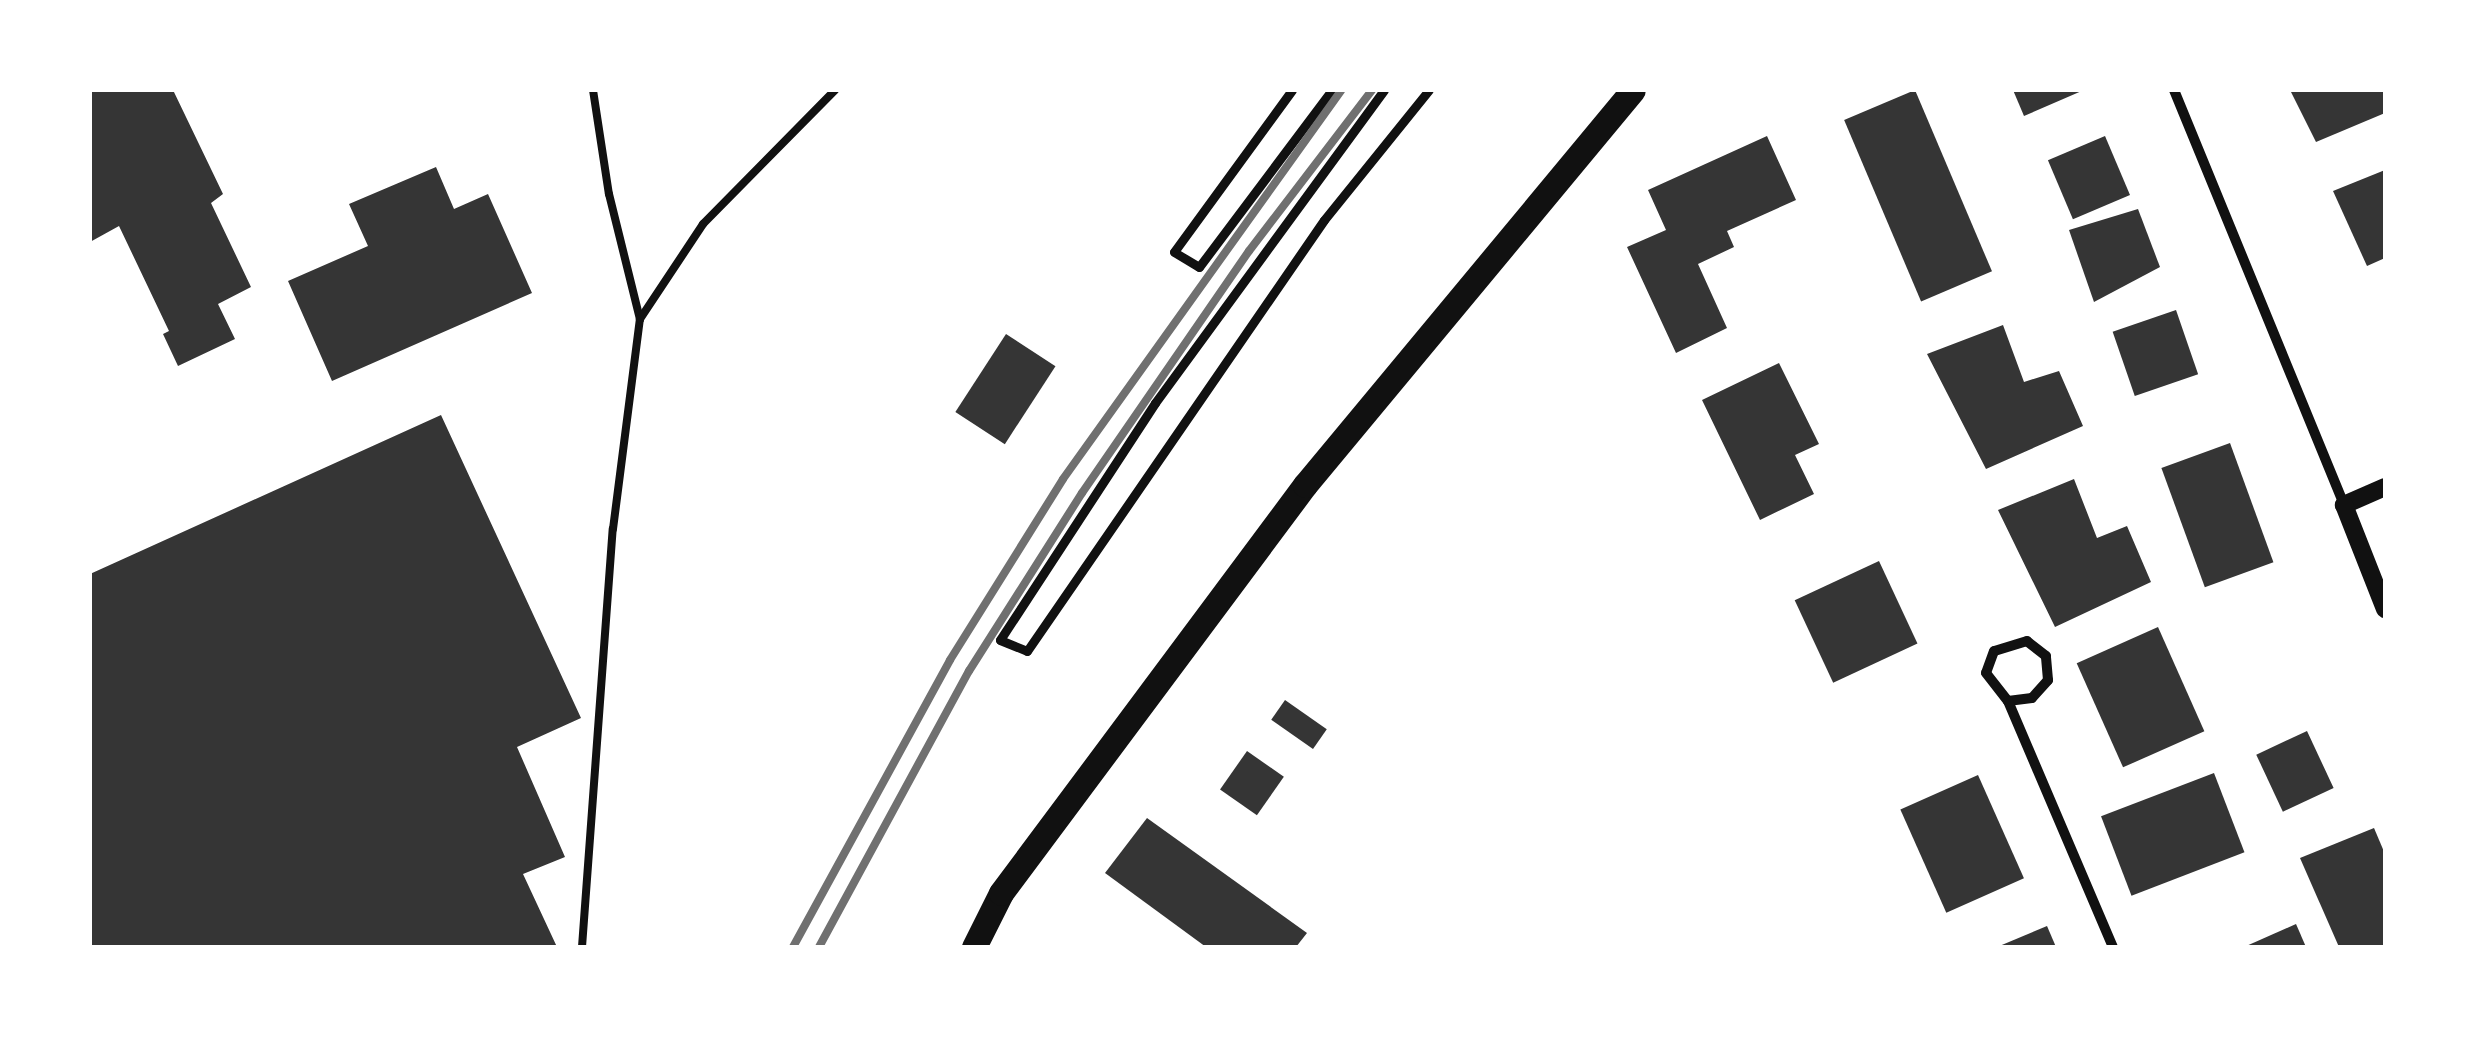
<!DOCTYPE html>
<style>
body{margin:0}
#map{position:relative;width:2475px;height:1037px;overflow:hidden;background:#fff;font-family:"Titillium Web",sans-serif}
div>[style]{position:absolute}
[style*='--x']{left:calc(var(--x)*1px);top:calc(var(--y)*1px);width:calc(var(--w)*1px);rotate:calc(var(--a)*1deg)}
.building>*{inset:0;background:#353535;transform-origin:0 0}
.service>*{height:8px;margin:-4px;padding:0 4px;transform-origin:4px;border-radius:4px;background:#111}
.pedestrian>*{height:9px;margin:-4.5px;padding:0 4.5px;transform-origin:4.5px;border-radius:4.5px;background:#111}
.minor>*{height:10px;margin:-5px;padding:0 5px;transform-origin:5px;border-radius:5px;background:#111}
.tertiary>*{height:18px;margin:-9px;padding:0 9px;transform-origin:9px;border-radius:9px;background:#111}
.primary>*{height:25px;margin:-12.5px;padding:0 12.5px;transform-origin:12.5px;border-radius:12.5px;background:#111}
.rail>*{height:8px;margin:-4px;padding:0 4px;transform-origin:4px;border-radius:4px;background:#707070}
span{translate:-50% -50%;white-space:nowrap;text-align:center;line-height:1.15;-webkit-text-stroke:8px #fff;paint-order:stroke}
.frame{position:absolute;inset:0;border:92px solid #fff;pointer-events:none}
</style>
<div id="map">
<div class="building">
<i style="clip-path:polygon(90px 90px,173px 90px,223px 194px,211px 203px,251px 287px,218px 304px,235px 339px,178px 366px,163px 334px,169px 331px,119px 226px,90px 242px)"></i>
<i style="left:1915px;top:90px;width:197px;height:77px;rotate:67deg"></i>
<i style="clip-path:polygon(2013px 90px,2084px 90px,2024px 116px)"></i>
<i style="clip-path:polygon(2290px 90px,2385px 90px,2385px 113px,2316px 142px)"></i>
<i style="clip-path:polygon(1767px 136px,1796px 200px,1727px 231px,1734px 247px,1698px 264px,1727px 328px,1676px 353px,1627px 247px,1666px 230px,1648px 190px)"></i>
<i style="left:2105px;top:136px;width:64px;height:62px;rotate:67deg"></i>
<i style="clip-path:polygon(436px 167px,454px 209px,488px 194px,532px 293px,332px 381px,288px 281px,368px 246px,349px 204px)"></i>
<i style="clip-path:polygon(2385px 170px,2385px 258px,2367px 266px,2333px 191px)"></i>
<i style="clip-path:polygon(2138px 209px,2160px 267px,2094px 302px,2069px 230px)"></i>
<i style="left:2176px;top:310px;width:68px;height:67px;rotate:71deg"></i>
<i style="clip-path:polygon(2003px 325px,2024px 382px,2059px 371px,2083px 426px,1986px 469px,1927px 354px)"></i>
<i style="left:1006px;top:334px;width:59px;height:93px;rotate:33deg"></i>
<i style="clip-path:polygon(1779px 363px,1819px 444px,1795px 455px,1814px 494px,1760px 520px,1702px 400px)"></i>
<i style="clip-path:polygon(441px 415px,581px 718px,517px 747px,565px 857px,523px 874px,557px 947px,90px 947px,90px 574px)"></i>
<i style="left:2230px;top:443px;width:127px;height:73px;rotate:70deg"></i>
<i style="clip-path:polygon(2074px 479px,2097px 538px,2127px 526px,2151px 582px,2055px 627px,1998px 510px)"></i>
<i style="left:1879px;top:561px;width:91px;height:93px;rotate:65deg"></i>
<i style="left:2158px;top:627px;width:114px;height:89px;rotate:66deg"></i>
<i style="left:1285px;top:700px;width:51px;height:24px;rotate:35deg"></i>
<i style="left:2307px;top:731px;width:63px;height:56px;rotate:65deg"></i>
<i style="left:1247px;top:751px;width:45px;height:47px;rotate:35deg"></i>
<i style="left:2214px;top:773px;width:85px;height:121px;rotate:69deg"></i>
<i style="left:1978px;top:775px;width:113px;height:85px;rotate:66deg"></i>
<i style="clip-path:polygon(1147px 818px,1307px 933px,1296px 947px,1206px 947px,1105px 873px)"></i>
<i style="clip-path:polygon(2374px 828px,2385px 854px,2385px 947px,2339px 947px,2300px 858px)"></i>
<i style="clip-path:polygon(2296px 924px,2306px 947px,2244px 947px)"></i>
<i style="clip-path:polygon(2047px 926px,2056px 947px,1997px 947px)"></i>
</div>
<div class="service">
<i style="--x:593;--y:90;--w:105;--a:81.3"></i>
<i style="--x:609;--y:194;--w:129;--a:76.1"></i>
<i style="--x:582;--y:947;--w:419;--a:-85.8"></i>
<i style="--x:613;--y:529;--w:212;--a:-82.7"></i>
<i style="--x:640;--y:319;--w:114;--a:-56.4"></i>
<i style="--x:703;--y:224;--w:188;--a:-45.4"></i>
</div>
<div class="pedestrian">
<i style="--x:1292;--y:90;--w:200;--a:126.1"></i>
<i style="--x:1174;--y:252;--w:29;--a:31"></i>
<i style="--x:1199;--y:267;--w:221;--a:-53.1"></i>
<i style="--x:1384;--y:90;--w:388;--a:126.2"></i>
<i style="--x:1155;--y:403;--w:283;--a:123.2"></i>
<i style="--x:1000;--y:640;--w:29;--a:22"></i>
<i style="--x:1027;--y:651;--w:523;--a:-55.43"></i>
<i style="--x:1324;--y:220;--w:167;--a:-51.1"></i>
</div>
<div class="minor">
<i style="--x:2174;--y:90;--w:448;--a:67.7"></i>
<i style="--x:2008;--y:701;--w:24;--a:-7"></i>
<i style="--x:2032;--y:698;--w:24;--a:-48"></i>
<i style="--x:2048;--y:680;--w:24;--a:-95"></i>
<i style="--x:2046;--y:656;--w:24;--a:-142"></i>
<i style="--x:2027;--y:641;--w:34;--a:163"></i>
<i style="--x:1994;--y:651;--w:23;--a:110"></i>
<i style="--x:1986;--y:673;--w:36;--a:52"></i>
<i style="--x:2008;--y:701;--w:267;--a:66.9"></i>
</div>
<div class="tertiary">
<i style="--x:2385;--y:487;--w:45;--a:156.3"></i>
<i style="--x:2344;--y:505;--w:112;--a:68.5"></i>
</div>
<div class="primary">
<i style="--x:974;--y:947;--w:60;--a:-63.4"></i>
<i style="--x:1001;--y:893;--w:509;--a:-53.31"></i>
<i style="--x:1305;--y:485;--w:513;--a:-50.29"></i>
</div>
<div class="rail">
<i style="--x:793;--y:947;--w:327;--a:-61.3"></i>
<i style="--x:950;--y:660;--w:213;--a:-58"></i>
<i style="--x:1063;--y:479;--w:478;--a:-54.4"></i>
<i style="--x:819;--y:947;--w:314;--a:-61.5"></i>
<i style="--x:969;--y:671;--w:211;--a:-57.6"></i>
<i style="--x:1082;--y:493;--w:294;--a:-55.4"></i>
<i style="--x:1249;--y:251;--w:203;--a:-52.6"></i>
</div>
<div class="frame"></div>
</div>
